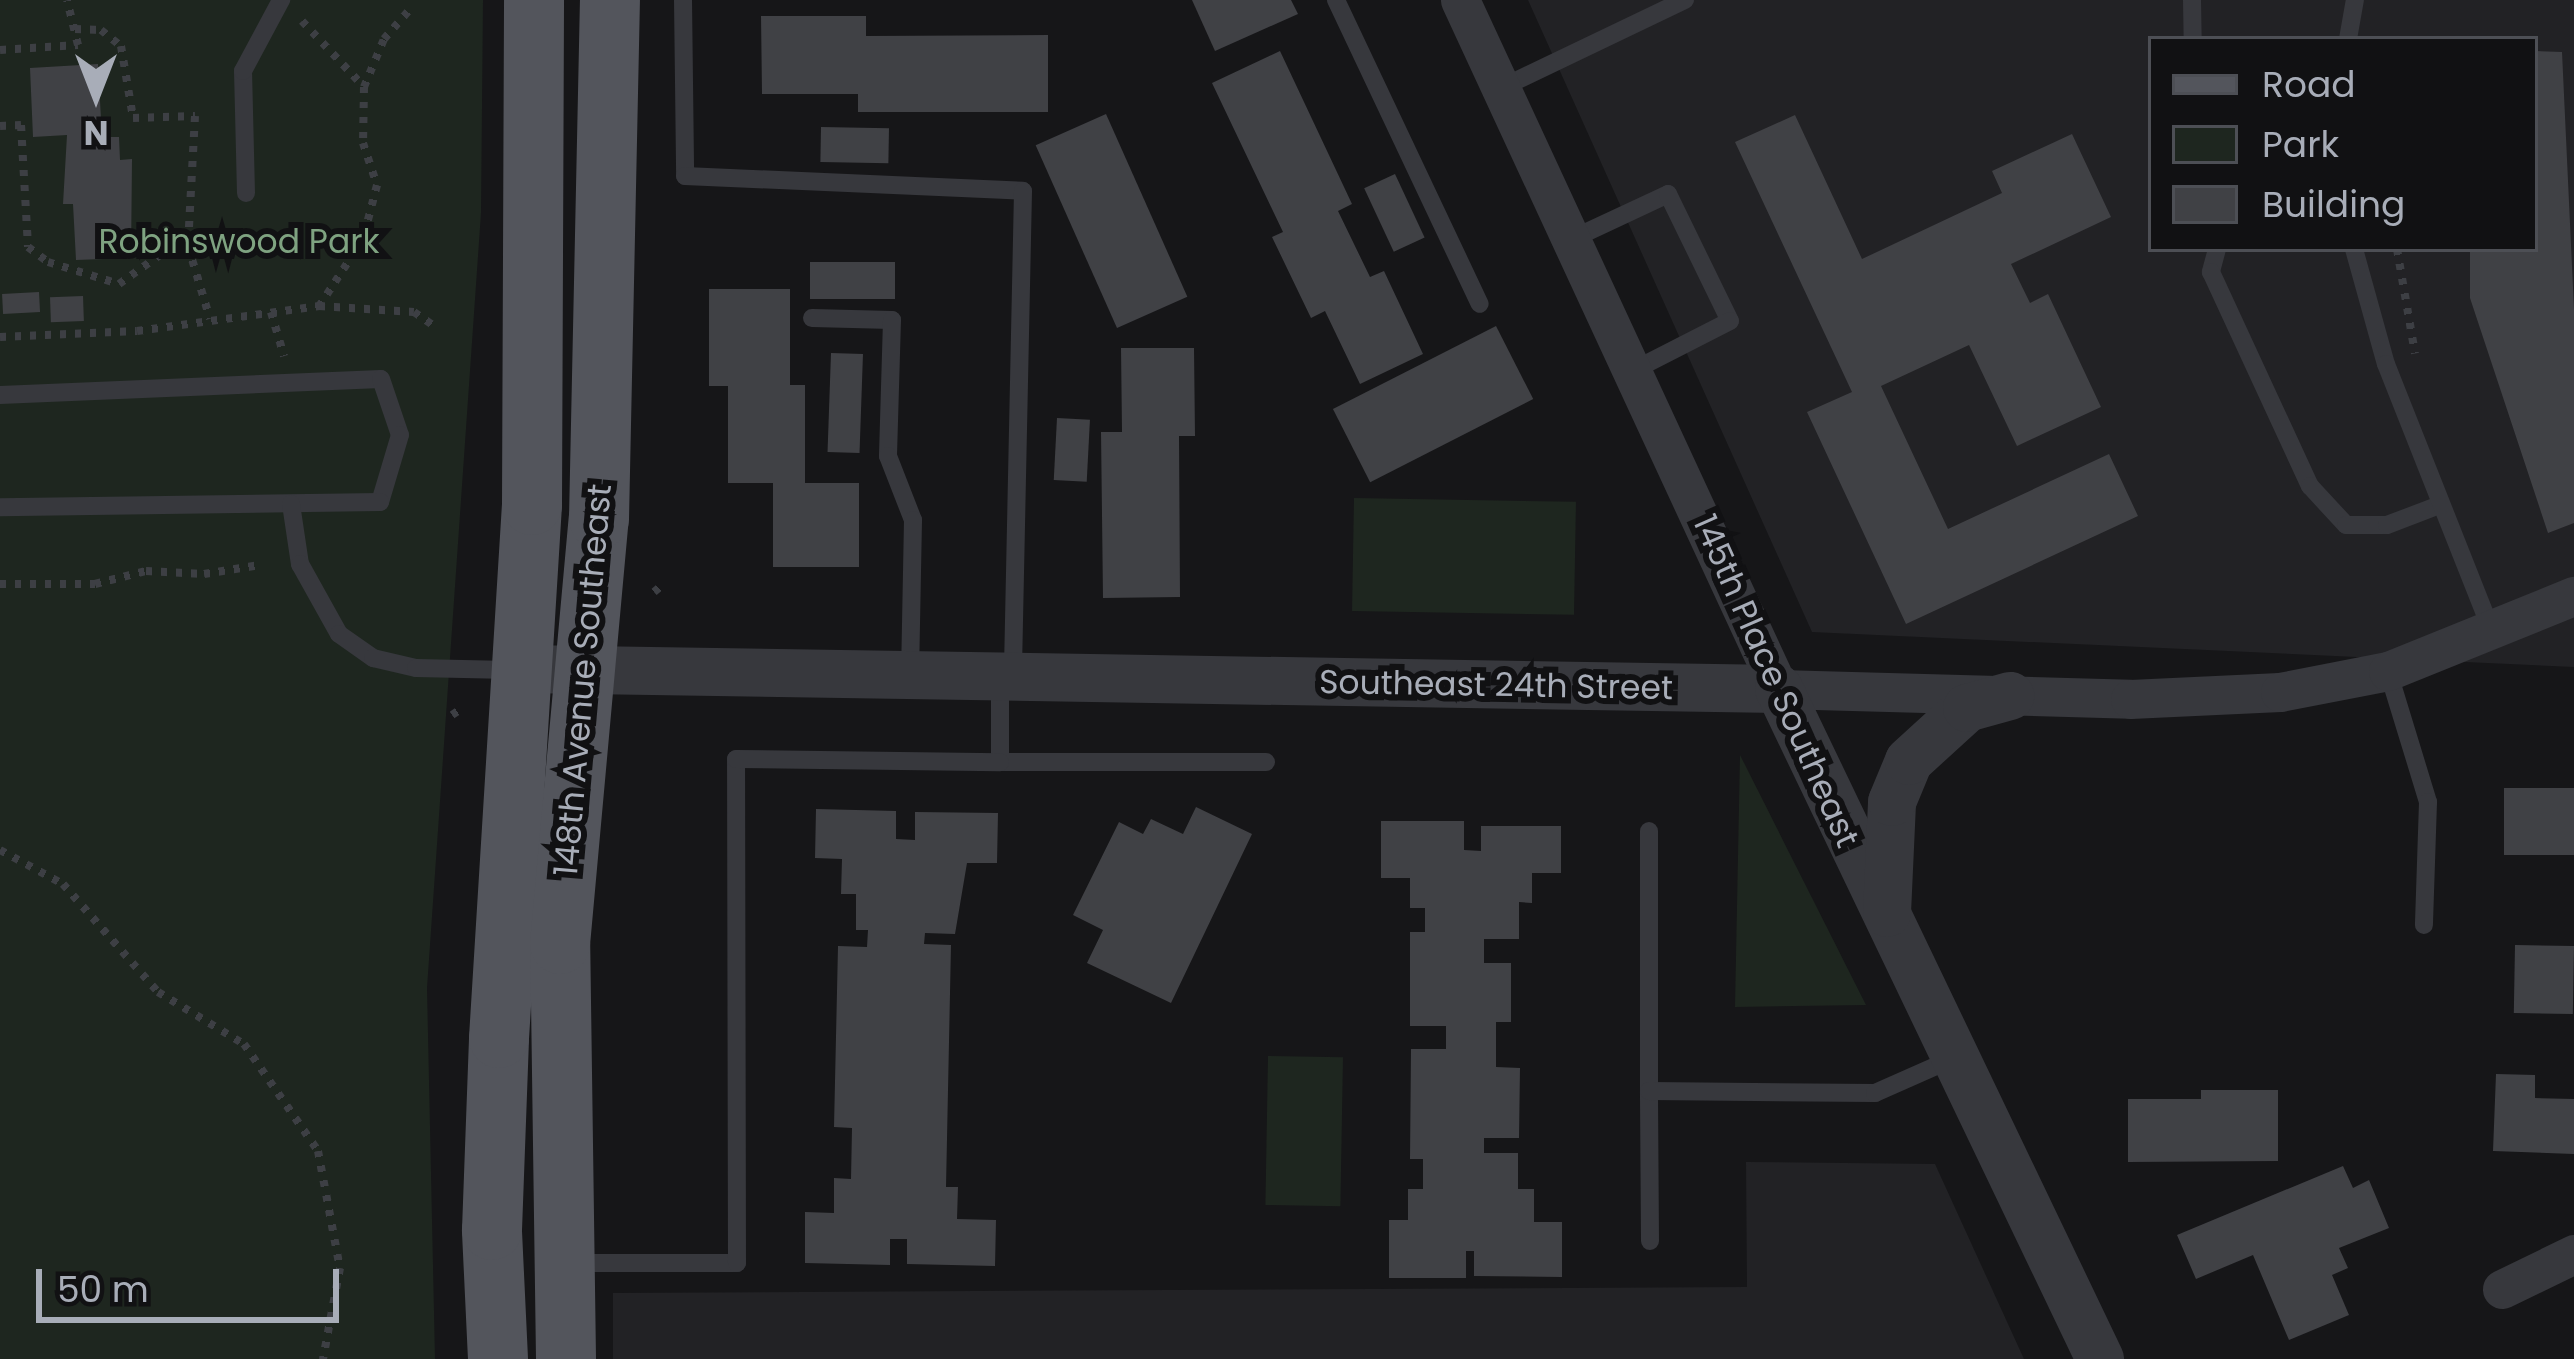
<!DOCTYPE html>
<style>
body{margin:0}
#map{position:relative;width:2574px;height:1359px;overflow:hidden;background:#161618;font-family:Poppins,sans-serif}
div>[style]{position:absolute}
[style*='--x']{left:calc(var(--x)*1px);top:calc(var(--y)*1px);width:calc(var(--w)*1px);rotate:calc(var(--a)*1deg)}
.built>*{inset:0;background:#222225}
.green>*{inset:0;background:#1e261f;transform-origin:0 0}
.building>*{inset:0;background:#404145;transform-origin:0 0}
.path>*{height:8px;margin-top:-4px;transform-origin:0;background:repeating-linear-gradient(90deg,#3d3f44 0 6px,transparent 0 15px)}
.service>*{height:18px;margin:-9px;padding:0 9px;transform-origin:9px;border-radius:9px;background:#37383d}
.minor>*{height:39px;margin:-19.5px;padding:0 19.5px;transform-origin:19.5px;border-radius:19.5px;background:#37383d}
.tertiary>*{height:48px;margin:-24px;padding:0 24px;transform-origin:24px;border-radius:24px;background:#37383d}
.primary>*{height:60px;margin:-30px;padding:0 30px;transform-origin:30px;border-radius:30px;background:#53555c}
span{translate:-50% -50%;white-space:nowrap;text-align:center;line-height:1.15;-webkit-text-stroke:12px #111113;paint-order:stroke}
.park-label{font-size:33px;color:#7fa381}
.street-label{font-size:33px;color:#a8adb8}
.legend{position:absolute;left:2148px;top:36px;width:390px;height:216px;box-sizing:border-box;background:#111113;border:3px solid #4d4f55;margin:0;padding:15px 21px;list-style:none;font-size:36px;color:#a8adb8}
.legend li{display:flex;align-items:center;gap:24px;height:60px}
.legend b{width:60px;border:3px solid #4d4f55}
.north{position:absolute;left:36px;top:36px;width:120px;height:120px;-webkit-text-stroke:9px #111113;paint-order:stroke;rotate:180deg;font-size:33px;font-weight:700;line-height:48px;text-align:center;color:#a8adb8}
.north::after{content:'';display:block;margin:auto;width:42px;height:54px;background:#a8adb8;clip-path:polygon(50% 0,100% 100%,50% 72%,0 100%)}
.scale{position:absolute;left:36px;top:1269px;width:303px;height:54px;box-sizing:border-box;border:6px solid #a8adb8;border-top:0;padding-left:15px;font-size:36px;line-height:42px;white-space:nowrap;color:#a8adb8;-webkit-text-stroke:9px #111113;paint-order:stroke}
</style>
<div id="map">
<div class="built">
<i style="clip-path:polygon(evenodd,1528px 0,2574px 0,2574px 667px,1812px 632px,1528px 0,2151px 39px,2535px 39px,2535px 249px,2151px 249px,2151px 39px)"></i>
<i style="clip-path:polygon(1746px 1162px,1935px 1164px,2024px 1359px,613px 1359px,613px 1293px,1747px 1287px)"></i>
</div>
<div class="green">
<i style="clip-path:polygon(0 0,483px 0,481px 213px,427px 988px,435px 1359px,0 1359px)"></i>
<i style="left:1354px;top:498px;width:222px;height:113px;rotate:1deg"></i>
<i style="clip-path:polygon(1740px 755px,1866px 1005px,1735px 1007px)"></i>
<i style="left:1268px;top:1056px;width:75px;height:149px;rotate:1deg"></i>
</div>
<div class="building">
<i style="clip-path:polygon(1192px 0,1291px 0,1298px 14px,1215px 51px)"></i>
<i style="clip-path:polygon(761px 16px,866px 16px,866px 36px,1048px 35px,1048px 112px,858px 112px,858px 94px,762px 94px)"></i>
<i style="clip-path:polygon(1280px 51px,1352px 204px,1338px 211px,1370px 277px,1384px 271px,1423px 354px,1360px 384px,1325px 311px,1311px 318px,1272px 237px,1283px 232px,1212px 83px)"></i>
<i style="clip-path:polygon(2535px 51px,2562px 52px,2574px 309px,2574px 523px,2548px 533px,2470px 298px,2470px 249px,2535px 249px)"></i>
<i style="clip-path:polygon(98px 64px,102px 137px,119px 137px,120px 160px,132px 159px,131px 258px,76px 260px,73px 204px,63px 204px,67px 135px,33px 137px,30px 68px)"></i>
<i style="left:1106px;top:114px;width:200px;height:77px;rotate:66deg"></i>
<i style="clip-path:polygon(1795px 115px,1862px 259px,2002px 193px,1992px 171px,2072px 134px,2111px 217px,2011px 264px,2030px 303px,2048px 294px,2101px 407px,2017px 446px,1969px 345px,1881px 386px,1948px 529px,2109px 454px,2138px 516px,1906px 624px,1807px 412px,1852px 392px,1735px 142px)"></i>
<i style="left:821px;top:127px;width:68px;height:35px;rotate:1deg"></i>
<i style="left:1395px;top:174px;width:70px;height:34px;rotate:65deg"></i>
<i style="left:810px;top:262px;width:85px;height:37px"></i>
<i style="clip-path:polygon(709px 289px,790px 289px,790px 385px,805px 385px,805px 483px,859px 483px,859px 567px,773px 567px,773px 483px,728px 483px,728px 386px,709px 386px)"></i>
<i style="left:39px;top:292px;width:20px;height:37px;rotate:87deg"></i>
<i style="left:83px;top:296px;width:25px;height:33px;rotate:88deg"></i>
<i style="left:1496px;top:326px;width:82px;height:183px;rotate:63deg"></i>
<i style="clip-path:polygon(1121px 348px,1194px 348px,1195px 436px,1179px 436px,1180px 597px,1103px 598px,1101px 432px,1122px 432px)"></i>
<i style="left:831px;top:353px;width:32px;height:99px;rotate:2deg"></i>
<i style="left:1057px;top:418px;width:33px;height:62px;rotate:3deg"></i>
<i style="left:2504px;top:788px;width:70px;height:67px"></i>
<i style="clip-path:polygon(1196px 807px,1252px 834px,1171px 1003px,1087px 963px,1103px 930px,1073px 915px,1119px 822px,1143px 834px,1151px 819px,1183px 834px)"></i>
<i style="clip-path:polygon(816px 809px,896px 811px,896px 839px,915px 840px,915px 812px,998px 813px,997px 863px,967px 863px,955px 934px,925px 933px,924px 944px,951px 945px,946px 1187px,958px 1187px,957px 1219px,996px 1220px,995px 1266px,907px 1264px,907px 1239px,890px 1239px,890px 1265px,805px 1263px,805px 1212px,834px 1213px,834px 1178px,851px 1179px,852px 1128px,834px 1127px,838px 946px,867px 947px,868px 930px,856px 930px,856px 894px,841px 894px,842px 859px,815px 858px)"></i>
<i style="clip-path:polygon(1381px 821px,1464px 821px,1464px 850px,1481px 851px,1481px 826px,1561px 826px,1561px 873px,1532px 873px,1532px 903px,1519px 902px,1519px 939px,1484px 939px,1484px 963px,1511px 963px,1511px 1022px,1496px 1022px,1496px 1067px,1520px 1068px,1519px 1138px,1484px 1138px,1484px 1153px,1518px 1153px,1518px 1189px,1534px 1189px,1534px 1222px,1562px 1222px,1562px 1277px,1474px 1276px,1474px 1251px,1466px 1251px,1466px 1278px,1389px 1278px,1389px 1220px,1408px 1220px,1408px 1189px,1423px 1189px,1423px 1159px,1410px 1159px,1411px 1049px,1446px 1049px,1446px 1026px,1410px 1026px,1410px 932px,1425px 932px,1425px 908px,1410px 908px,1410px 878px,1381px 878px)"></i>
<i style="left:2515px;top:945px;width:59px;height:68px;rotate:1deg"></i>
<i style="clip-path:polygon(2496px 1074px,2535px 1075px,2535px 1098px,2574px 1099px,2574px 1154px,2493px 1151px)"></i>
<i style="clip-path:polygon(2201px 1090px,2278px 1090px,2278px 1161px,2128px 1162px,2128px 1099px,2201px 1099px)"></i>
<i style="clip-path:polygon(2343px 1166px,2353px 1188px,2369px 1180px,2389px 1228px,2339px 1248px,2348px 1268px,2332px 1275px,2349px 1315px,2289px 1340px,2253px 1255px,2196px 1279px,2177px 1235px)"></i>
</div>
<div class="path">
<i style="--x:302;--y:21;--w:91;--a:46.8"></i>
<i style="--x:364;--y:87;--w:56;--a:91"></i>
<i style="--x:363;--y:143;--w:44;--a:71.6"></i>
<i style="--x:377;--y:185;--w:56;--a:104.5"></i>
<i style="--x:363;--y:239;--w:79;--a:123.1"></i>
<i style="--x:75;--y:29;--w:26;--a:2"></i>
<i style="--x:101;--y:30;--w:26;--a:39"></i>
<i style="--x:121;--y:46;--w:73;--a:80.5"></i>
<i style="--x:133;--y:118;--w:62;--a:-1.8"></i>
<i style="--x:195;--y:116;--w:130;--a:93.1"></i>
<i style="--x:188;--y:246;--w:76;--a:73.2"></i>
<i style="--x:0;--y:50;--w:78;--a:-3.7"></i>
<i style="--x:78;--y:45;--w:46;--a:-103.7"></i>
<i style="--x:364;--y:87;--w:52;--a:-67.4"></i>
<i style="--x:384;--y:39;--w:41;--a:-48.9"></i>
<i style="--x:0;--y:126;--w:21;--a:-3"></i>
<i style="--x:21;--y:125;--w:122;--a:86.7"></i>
<i style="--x:28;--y:247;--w:25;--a:37"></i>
<i style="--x:48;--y:262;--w:74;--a:17.2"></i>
<i style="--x:119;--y:284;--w:55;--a:-35.4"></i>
<i style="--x:164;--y:252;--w:25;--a:-14"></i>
<i style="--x:2397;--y:249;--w:106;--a:80.2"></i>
<i style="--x:271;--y:312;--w:46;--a:73.5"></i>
<i style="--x:0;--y:337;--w:137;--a:-2.5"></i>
<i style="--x:137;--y:331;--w:184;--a:-7.8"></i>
<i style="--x:319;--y:306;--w:95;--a:3.6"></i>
<i style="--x:414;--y:312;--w:28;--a:35"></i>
<i style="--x:0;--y:584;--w:95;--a:0"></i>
<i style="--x:95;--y:584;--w:53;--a:-14.3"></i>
<i style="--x:146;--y:571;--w:58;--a:3"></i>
<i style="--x:204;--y:574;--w:57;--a:-9.1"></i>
<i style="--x:654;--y:592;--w:8;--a:-40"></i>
<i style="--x:452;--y:715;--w:7;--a:-34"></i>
<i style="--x:0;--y:850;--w:72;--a:28.4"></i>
<i style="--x:63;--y:884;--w:144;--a:48.7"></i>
<i style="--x:158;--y:992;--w:100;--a:31.2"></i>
<i style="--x:244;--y:1044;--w:130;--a:55.3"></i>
<i style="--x:318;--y:1151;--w:119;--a:79.4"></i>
<i style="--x:340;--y:1268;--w:93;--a:100.6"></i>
</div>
<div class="service">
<i style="--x:683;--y:0;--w:176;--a:89.3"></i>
<i style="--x:685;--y:176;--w:338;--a:2.5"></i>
<i style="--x:1023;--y:191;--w:481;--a:91.2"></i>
<i style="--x:1336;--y:0;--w:336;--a:64.7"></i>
<i style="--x:2192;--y:0;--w:39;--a:89"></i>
<i style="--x:2348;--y:39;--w:40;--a:-80"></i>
<i style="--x:1501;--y:88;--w:204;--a:-25.6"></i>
<i style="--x:246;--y:193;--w:122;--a:-91.4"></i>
<i style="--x:243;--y:71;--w:81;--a:-61.8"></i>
<i style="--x:1572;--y:239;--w:106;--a:-25.1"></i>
<i style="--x:1668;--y:194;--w:141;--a:64"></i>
<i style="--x:1730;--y:321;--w:106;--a:152.9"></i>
<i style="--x:2217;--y:249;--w:24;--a:105"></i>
<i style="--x:2211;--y:272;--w:236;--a:65.2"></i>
<i style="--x:2310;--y:486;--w:53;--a:47.3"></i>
<i style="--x:2346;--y:525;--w:41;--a:0"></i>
<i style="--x:2387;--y:525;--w:53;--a:-20.8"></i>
<i style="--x:2354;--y:249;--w:119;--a:74.5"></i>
<i style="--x:2386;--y:364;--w:285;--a:68.4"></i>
<i style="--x:812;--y:318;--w:80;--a:1.4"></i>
<i style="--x:892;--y:320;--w:136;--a:91.7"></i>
<i style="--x:888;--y:456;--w:69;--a:68.7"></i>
<i style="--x:913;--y:520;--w:154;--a:91.1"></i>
<i style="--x:0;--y:395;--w:381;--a:-2.4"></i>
<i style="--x:381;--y:379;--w:59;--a:71.3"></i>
<i style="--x:400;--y:435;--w:70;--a:106.6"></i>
<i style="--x:380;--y:502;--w:380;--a:179.2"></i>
<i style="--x:291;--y:504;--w:61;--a:81.5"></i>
<i style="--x:300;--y:564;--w:80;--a:60.9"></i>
<i style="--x:339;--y:634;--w:42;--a:35.2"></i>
<i style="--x:373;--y:658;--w:44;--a:13.1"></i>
<i style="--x:416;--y:668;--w:97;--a:1.2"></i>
<i style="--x:2388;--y:671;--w:137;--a:73"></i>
<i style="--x:2428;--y:802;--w:123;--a:91.9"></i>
<i style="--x:1000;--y:678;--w:84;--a:90"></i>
<i style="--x:1000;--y:762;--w:266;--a:0"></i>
<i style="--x:1649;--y:1091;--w:260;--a:-90"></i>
<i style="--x:1650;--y:1241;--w:150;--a:-90.4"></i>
<i style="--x:1649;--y:1091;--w:226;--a:0.5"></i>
<i style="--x:1875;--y:1093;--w:84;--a:-23.8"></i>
<i style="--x:575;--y:1263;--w:162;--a:0"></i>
<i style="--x:737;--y:1263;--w:504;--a:-90.11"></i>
<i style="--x:736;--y:759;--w:264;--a:0.7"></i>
</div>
<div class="minor">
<i style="--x:1460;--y:0;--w:759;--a:65.16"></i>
<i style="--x:1779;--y:689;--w:351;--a:1.6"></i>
<i style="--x:2130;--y:699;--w:150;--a:-2.7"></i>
<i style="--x:2280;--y:692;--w:110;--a:-11"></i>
<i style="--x:2388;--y:671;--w:201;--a:-22"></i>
<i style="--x:2502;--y:1289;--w:80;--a:-25.9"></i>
</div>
<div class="tertiary">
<i style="--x:523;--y:669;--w:1256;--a:0.91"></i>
<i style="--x:1779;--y:689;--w:743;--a:64.4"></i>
<i style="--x:1887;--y:913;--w:111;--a:-87.4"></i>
<i style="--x:1892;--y:802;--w:44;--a:-67.5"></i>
<i style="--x:1909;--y:761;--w:79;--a:-42.4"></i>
<i style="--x:1967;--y:708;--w:45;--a:-15.6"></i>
</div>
<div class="primary">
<i style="--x:498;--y:1359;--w:129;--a:-92.7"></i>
<i style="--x:492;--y:1230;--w:192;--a:-87.9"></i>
<i style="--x:499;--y:1038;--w:534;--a:-86.46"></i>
<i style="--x:532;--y:505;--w:505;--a:-89.77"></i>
<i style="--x:566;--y:1359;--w:415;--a:-90.8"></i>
<i style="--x:560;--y:944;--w:427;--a:-84.8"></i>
<i style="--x:599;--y:519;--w:519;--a:-88.79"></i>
</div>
<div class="park-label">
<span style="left:239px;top:242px">Robinswood Park</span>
</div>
<div class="street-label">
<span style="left:583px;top:680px;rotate:-85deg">148th Avenue Southeast</span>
<span style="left:1776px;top:681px;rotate:66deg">145th Place Southeast</span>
<span style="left:1496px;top:685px;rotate:1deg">Southeast 24th Street</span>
</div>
<ul class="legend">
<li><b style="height:15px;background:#53555c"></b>Road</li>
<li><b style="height:33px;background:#1e261f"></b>Park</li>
<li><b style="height:33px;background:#404145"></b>Building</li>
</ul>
<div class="north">N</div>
<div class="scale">50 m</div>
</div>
